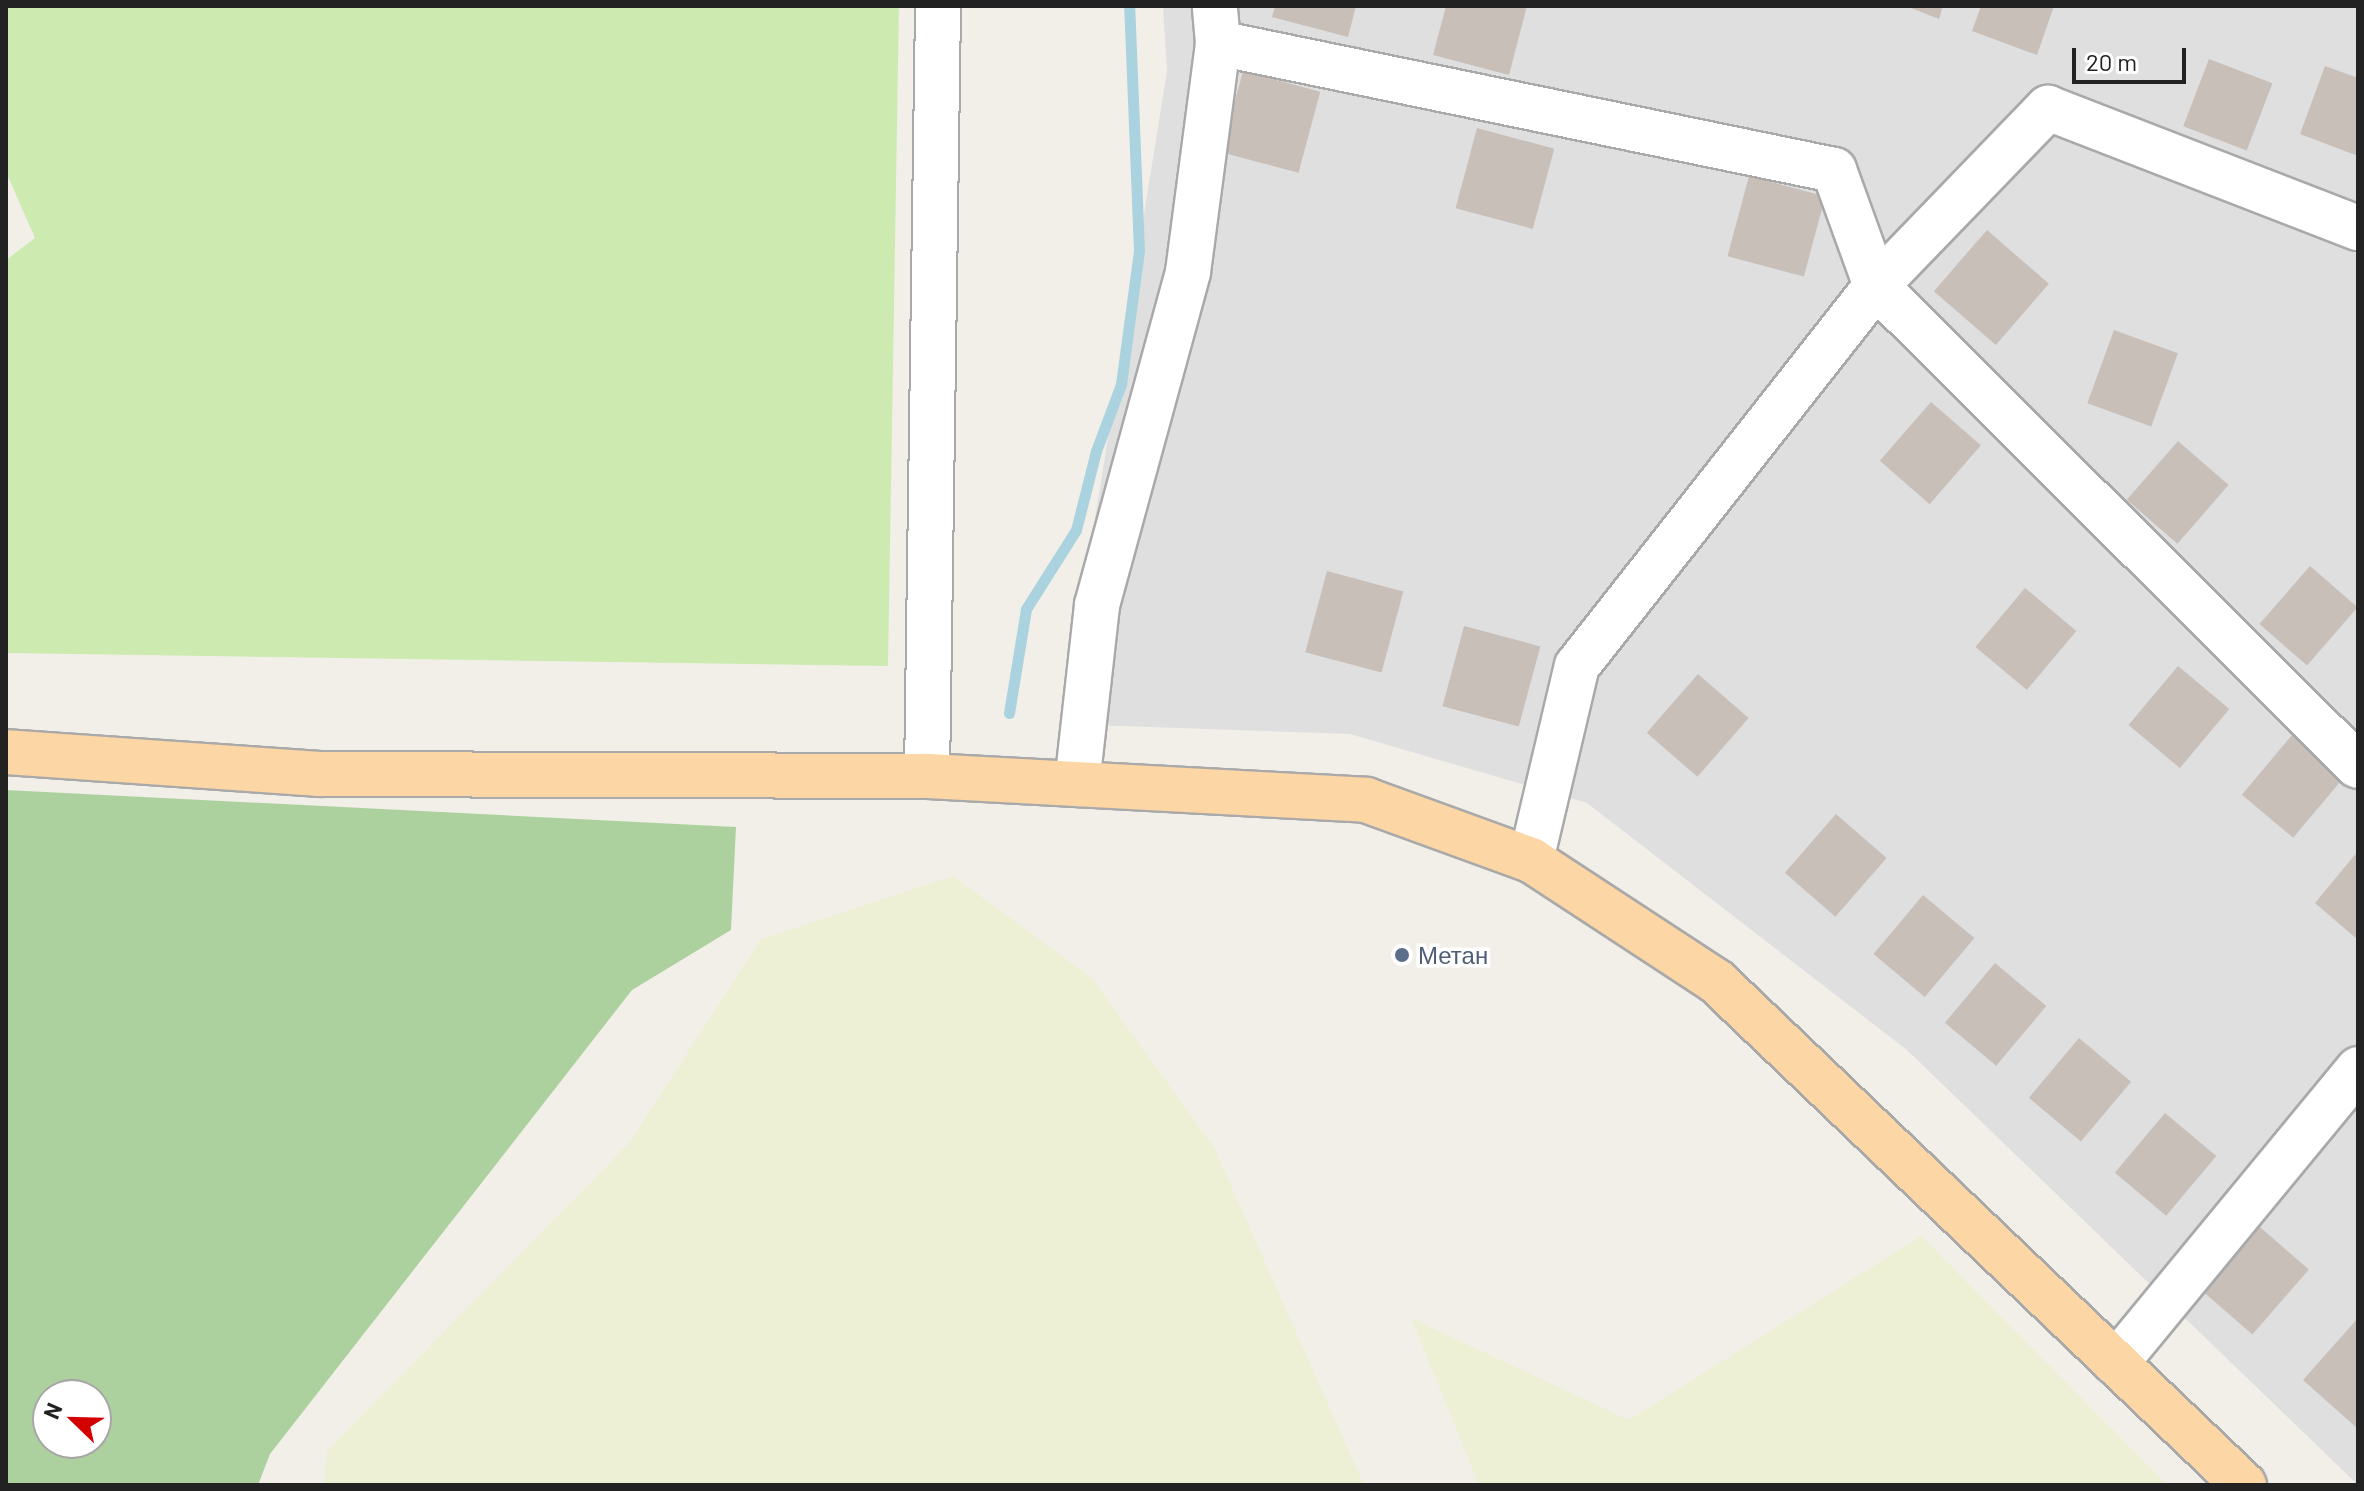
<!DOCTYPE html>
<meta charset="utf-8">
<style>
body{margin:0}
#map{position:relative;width:2364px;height:1491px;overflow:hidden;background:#f2efe9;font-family:Barlow,sans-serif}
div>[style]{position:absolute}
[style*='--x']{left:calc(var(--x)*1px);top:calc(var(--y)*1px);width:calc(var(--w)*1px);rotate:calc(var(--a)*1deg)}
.residential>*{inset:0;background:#e0dfdf}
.farmland>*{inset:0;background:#eef0d5}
.grass>*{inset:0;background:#cdebb0}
.forest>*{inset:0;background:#add19e}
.stream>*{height:11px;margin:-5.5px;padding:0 5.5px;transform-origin:5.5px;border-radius:5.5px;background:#aad3df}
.building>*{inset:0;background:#c7bfb8;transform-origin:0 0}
.roads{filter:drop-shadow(2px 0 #a9a9a9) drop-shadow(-2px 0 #a9a9a9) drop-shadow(0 2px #a9a9a9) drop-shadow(0 -2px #a9a9a9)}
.minor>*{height:44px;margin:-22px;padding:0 22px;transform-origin:22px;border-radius:22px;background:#fff}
.major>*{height:44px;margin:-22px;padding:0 22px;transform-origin:22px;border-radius:22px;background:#fcd6a4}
.dots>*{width:22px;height:22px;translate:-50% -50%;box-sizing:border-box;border:4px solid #fff;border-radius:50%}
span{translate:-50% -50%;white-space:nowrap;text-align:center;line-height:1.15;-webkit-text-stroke:7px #fff;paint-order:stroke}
.service-label{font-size:24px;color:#4e5e75}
.left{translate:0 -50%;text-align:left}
.frame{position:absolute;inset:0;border:8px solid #222;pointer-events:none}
.north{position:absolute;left:32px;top:1379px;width:80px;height:80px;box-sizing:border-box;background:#fff;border:2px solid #a7a7a7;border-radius:50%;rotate:293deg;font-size:22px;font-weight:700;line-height:32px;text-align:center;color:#222}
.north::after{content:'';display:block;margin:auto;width:28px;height:36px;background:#d40000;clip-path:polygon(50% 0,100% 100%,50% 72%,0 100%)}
.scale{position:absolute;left:2072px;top:48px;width:114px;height:36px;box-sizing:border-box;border:4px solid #222;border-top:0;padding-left:10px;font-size:24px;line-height:28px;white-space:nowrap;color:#222;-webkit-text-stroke:6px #fff;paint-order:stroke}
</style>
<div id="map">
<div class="residential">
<i style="clip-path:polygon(1163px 6px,2358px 6px,2358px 1485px,1907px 1050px,1587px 803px,1350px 734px,1062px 724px,1167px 71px)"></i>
</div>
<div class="farmland">
<i style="clip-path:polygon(953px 876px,1092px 978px,1215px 1149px,1364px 1485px,324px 1485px,327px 1451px,629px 1143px,761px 939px)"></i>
<i style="clip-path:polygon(1921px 1236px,2168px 1485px,1479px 1485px,1411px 1318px,1629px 1420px)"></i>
</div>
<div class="grass">
<i style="clip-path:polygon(6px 6px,899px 6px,888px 666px,6px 653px,6px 260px,35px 238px,6px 172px)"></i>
</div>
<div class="forest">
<i style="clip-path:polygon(evenodd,6px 790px,736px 827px,731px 930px,632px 990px,270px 1454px,258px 1485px,6px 1485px,6px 790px,48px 1395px,96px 1395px,96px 1443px,48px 1443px,48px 1395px)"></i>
</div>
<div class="stream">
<i style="--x:1009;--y:713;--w:105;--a:-80.7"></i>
<i style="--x:1026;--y:609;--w:93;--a:-57.7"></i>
<i style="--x:1076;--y:530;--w:81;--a:-75.8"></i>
<i style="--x:1096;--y:451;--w:72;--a:-69.5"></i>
<i style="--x:1121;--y:384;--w:135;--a:-82.3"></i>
<i style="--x:1139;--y:250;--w:244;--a:-92.3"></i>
</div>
<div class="building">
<i style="clip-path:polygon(1275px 6px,1356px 6px,1348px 37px,1272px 17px)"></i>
<i style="clip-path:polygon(1446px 6px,1527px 6px,1509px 75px,1433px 55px)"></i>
<i style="clip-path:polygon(1906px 6px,1943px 6px,1939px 19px)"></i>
<i style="clip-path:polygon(1981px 6px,2054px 6px,2037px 55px,1972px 31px)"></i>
<i style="left:2209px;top:59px;width:68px;height:72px;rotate:21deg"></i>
<i style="clip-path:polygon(2325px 66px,2358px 78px,2358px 156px,2300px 134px)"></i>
<i style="left:1243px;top:71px;width:80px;height:84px;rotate:15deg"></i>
<i style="left:1477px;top:128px;width:80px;height:83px;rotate:15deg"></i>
<i style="left:1749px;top:176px;width:79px;height:83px;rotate:15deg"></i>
<i style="left:1987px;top:230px;width:82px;height:81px;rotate:41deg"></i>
<i style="left:2114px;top:330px;width:68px;height:78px;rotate:20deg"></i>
<i style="left:1931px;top:402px;width:66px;height:78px;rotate:41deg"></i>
<i style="left:2178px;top:441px;width:67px;height:78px;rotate:41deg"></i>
<i style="left:2310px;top:566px;width:63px;height:77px;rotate:41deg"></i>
<i style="left:1327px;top:571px;width:79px;height:84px;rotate:15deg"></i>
<i style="left:2025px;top:588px;width:67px;height:77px;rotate:40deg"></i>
<i style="left:1464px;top:626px;width:79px;height:83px;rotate:15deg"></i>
<i style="left:2178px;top:666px;width:67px;height:77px;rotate:40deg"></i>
<i style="left:1698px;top:674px;width:67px;height:78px;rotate:41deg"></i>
<i style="left:2292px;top:735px;width:67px;height:78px;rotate:40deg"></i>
<i style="left:1836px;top:814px;width:67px;height:78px;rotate:41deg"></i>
<i style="clip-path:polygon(2358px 851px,2358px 940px,2315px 903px)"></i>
<i style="left:1923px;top:895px;width:67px;height:77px;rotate:40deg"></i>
<i style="left:1995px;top:963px;width:67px;height:78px;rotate:40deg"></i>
<i style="left:2079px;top:1038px;width:68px;height:78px;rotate:40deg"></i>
<i style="left:2165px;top:1113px;width:67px;height:78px;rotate:40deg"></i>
<i style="left:2253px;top:1221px;width:74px;height:86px;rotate:41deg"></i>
<i style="clip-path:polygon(2358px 1318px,2358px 1429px,2303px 1380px)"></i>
</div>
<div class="roads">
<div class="minor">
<i style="--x:1218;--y:43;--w:629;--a:11.65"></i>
<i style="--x:1834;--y:170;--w:123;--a:70.1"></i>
<i style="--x:1876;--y:286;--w:680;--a:44.88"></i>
<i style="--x:927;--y:776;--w:770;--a:-89.18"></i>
<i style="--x:1077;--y:784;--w:180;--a:-83.6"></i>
<i style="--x:1097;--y:605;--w:345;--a:-74.7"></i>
<i style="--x:1188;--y:272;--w:231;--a:-82.5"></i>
<i style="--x:1218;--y:43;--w:37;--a:-95"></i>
<i style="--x:1531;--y:860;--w:199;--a:-76.7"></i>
<i style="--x:1577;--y:666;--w:484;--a:-51.8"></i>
<i style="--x:1876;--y:286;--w:248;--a:-46"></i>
<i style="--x:2048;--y:108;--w:332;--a:21.2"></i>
<i style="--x:2116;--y:1363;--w:381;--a:-50.5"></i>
</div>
<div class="major">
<i style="--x:6;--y:752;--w:314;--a:4"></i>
<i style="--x:319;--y:774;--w:608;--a:0.19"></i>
<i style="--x:927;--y:776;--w:440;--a:3.1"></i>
<i style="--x:1366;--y:800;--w:176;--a:20"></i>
<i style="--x:1531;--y:860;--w:221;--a:33.2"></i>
<i style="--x:1716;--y:981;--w:730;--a:43.67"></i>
</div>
</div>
<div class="dots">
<i style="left:1402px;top:955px;background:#5c6f8a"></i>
</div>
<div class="service-label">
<span class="left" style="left:1418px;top:955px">Метан</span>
</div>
<div class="frame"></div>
<div class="north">N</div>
<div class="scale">20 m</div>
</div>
